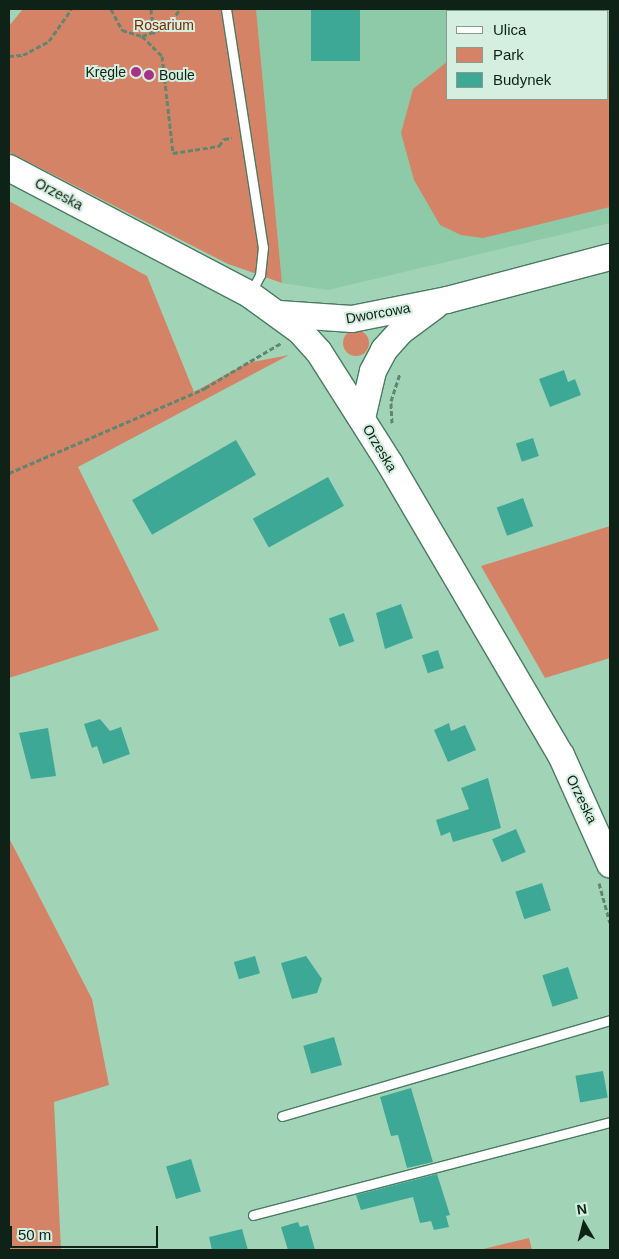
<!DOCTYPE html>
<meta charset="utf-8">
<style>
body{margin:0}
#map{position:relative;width:619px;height:1259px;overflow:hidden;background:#a1d4b7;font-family:Arial,sans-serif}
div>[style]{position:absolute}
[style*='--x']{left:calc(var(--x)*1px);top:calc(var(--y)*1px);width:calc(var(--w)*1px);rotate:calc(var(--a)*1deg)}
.built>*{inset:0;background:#8ec9a8}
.green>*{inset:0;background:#d58366}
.round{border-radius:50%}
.building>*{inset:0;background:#3da896;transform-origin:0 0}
.path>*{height:3px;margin-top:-1.5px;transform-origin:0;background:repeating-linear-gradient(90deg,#608671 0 5px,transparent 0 7.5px)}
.roads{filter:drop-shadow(1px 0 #4a7b61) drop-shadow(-1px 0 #4a7b61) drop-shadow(0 1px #4a7b61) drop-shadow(0 -1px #4a7b61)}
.lane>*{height:9px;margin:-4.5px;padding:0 4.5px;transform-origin:4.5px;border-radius:4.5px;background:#fff}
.secondary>*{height:26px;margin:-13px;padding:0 13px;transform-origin:13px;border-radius:13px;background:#fff}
.dots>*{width:14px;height:14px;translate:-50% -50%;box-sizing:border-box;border:2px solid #d4eedf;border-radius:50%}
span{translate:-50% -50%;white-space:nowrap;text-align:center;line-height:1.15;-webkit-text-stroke:4px #d4eedf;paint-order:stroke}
.park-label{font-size:14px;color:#7d2802}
.poi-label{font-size:14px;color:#0e2218}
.right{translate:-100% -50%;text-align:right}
.left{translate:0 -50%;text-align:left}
.street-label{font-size:14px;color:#0e2218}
.frame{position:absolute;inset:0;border:10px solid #0e2218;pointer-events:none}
.legend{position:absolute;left:446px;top:10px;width:162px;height:90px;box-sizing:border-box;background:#d4eedf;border:1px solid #859c8f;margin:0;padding:6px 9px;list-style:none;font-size:15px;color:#0e2218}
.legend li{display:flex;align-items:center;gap:10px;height:25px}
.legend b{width:25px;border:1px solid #859c8f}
.north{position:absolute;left:559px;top:1199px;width:50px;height:50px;-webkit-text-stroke:4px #d4eedf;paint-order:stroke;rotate:352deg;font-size:14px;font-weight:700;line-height:20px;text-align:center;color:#0e2218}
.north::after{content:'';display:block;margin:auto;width:18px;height:22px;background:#0e2218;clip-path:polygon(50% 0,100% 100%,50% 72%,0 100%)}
.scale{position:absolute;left:10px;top:1226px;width:148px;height:22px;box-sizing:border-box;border:2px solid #0e2218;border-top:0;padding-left:6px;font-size:15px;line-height:18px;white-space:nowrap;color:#0e2218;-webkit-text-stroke:4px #d4eedf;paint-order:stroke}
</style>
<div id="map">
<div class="built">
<i style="clip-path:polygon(evenodd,256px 9px,610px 9px,610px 223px,328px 290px,282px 283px,256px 9px,448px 11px,608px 11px,608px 99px,448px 99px,448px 11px)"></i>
</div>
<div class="green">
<i style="clip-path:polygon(23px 9px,256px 9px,282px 283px,228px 264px,9px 152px,9px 26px)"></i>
<i style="clip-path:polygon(608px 15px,610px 207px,483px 238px,461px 235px,440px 225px,414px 180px,401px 133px,413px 89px,448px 61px,448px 99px,608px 99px)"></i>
<i style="clip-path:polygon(9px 201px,147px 276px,194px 392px,247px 363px,289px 355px,78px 467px,159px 630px,9px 678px)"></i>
<i class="round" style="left:343px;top:330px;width:26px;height:26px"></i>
<i style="clip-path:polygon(610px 526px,610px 658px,545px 678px,481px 566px)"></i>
<i style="clip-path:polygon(9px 829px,9px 838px,92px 999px,109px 1085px,54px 1102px,61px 1250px,9px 1250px)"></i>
<i style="clip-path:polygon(529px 1238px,532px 1250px,479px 1250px)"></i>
</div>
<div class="building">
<i style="left:311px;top:9px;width:49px;height:52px"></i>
<i style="clip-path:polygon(564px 370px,568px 382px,575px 379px,581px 395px,550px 407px,539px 379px)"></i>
<i style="left:533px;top:438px;width:19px;height:18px;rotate:72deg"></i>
<i style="left:236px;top:440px;width:40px;height:120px;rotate:60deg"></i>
<i style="left:328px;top:477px;width:33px;height:86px;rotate:61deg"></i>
<i style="left:523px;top:498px;width:30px;height:28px;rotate:70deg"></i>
<i style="clip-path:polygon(401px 604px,413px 638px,385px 649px,376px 613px)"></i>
<i style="left:344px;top:613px;width:30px;height:16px;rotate:70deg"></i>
<i style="left:438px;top:650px;width:19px;height:17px;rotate:72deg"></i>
<i style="clip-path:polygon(100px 719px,110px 731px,121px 727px,130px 754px,103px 764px,97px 746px,92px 748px,84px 724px)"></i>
<i style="clip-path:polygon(449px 723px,451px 731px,465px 725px,476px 750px,448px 762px,434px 730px)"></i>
<i style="clip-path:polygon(48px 728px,56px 776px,31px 779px,19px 733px)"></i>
<i style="clip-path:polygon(488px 778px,501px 828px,453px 842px,450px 832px,441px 836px,436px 820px,469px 809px,461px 788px)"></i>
<i style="left:516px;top:829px;width:25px;height:26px;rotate:67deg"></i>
<i style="left:542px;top:883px;width:29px;height:28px;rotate:72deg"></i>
<i style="left:255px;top:956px;width:18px;height:22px;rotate:74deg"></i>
<i style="clip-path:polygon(306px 956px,322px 979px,317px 993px,292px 999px,281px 963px)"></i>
<i style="left:568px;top:967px;width:33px;height:27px;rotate:72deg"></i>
<i style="left:334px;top:1037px;width:29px;height:32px;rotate:74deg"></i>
<i style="left:603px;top:1071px;width:27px;height:28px;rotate:80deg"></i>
<i style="clip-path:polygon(411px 1088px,433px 1162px,407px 1168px,398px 1135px,391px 1136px,380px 1097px)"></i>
<i style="left:191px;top:1159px;width:34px;height:26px;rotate:73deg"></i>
<i style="clip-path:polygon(437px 1174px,450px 1215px,446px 1216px,449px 1227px,434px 1230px,431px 1221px,420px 1223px,413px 1197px,361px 1210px,356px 1195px)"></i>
<i style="clip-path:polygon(298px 1222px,300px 1227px,308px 1225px,315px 1250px,288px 1250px,281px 1227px)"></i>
<i style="clip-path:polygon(242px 1229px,248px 1250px,212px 1250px,209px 1237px)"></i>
</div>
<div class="path">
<i style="--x:111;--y:9;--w:24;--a:62"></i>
<i style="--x:122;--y:30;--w:21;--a:17"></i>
<i style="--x:142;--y:36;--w:27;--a:-20"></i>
<i style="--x:167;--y:27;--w:22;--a:-54"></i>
<i style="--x:151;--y:9;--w:25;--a:83"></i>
<i style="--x:142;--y:36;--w:28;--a:45"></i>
<i style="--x:162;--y:56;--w:98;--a:83.5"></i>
<i style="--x:173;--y:153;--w:47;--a:-8.7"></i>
<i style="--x:219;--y:146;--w:9;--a:-54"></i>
<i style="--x:224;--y:139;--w:8;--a:-7"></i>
<i style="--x:9;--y:56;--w:14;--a:-4"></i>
<i style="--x:23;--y:55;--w:30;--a:-28"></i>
<i style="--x:49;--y:41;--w:39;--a:-55"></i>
<i style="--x:392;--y:423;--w:22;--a:-93"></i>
<i style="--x:391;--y:401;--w:29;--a:-72"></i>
<i style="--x:9;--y:473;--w:214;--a:-23.4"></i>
<i style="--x:205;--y:388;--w:88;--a:-30.6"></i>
<i style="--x:599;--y:883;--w:41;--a:74.6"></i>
</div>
<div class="roads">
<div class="lane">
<i style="--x:226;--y:9;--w:241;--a:81.2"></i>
<i style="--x:263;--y:247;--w:28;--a:96"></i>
<i style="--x:260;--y:275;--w:19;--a:118"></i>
<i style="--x:282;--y:1116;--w:342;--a:-16.3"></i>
<i style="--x:253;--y:1215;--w:369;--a:-14.6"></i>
</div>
<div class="secondary">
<i style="--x:9;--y:168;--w:271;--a:27.7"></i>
<i style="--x:249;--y:294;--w:63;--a:36"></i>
<i style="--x:300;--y:331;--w:28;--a:48"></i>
<i style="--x:319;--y:352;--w:133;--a:57.6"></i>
<i style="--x:390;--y:464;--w:338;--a:59.6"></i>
<i style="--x:561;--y:755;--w:120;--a:65.8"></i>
<i style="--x:279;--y:314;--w:73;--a:3.9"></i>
<i style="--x:352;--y:319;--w:97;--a:-11.3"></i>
<i style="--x:447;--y:300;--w:169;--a:-14.8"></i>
<i style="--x:362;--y:418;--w:48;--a:-76.8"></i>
<i style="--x:373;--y:371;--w:24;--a:-62"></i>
<i style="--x:384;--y:350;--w:25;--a:-48"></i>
<i style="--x:401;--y:331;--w:42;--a:-36.3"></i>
</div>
</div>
<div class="dots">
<i style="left:136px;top:72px;background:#a73189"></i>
<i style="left:149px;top:75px;background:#a73189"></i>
</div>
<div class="park-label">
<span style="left:164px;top:25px">Rosarium</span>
</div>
<div class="poi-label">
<span class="right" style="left:126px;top:72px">Kręgle</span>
<span class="left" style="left:159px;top:75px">Boule</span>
</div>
<div class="street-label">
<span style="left:59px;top:194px;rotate:28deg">Orzeska</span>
<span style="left:378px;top:313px;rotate:-10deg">Dworcowa</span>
<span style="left:380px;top:448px;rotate:59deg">Orzeska</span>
<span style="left:582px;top:799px;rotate:64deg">Orzeska</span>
</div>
<div class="frame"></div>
<ul class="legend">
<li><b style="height:6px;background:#fff"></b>Ulica</li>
<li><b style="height:14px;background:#d58366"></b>Park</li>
<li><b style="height:14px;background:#3da896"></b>Budynek</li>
</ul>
<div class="north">N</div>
<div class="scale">50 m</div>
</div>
